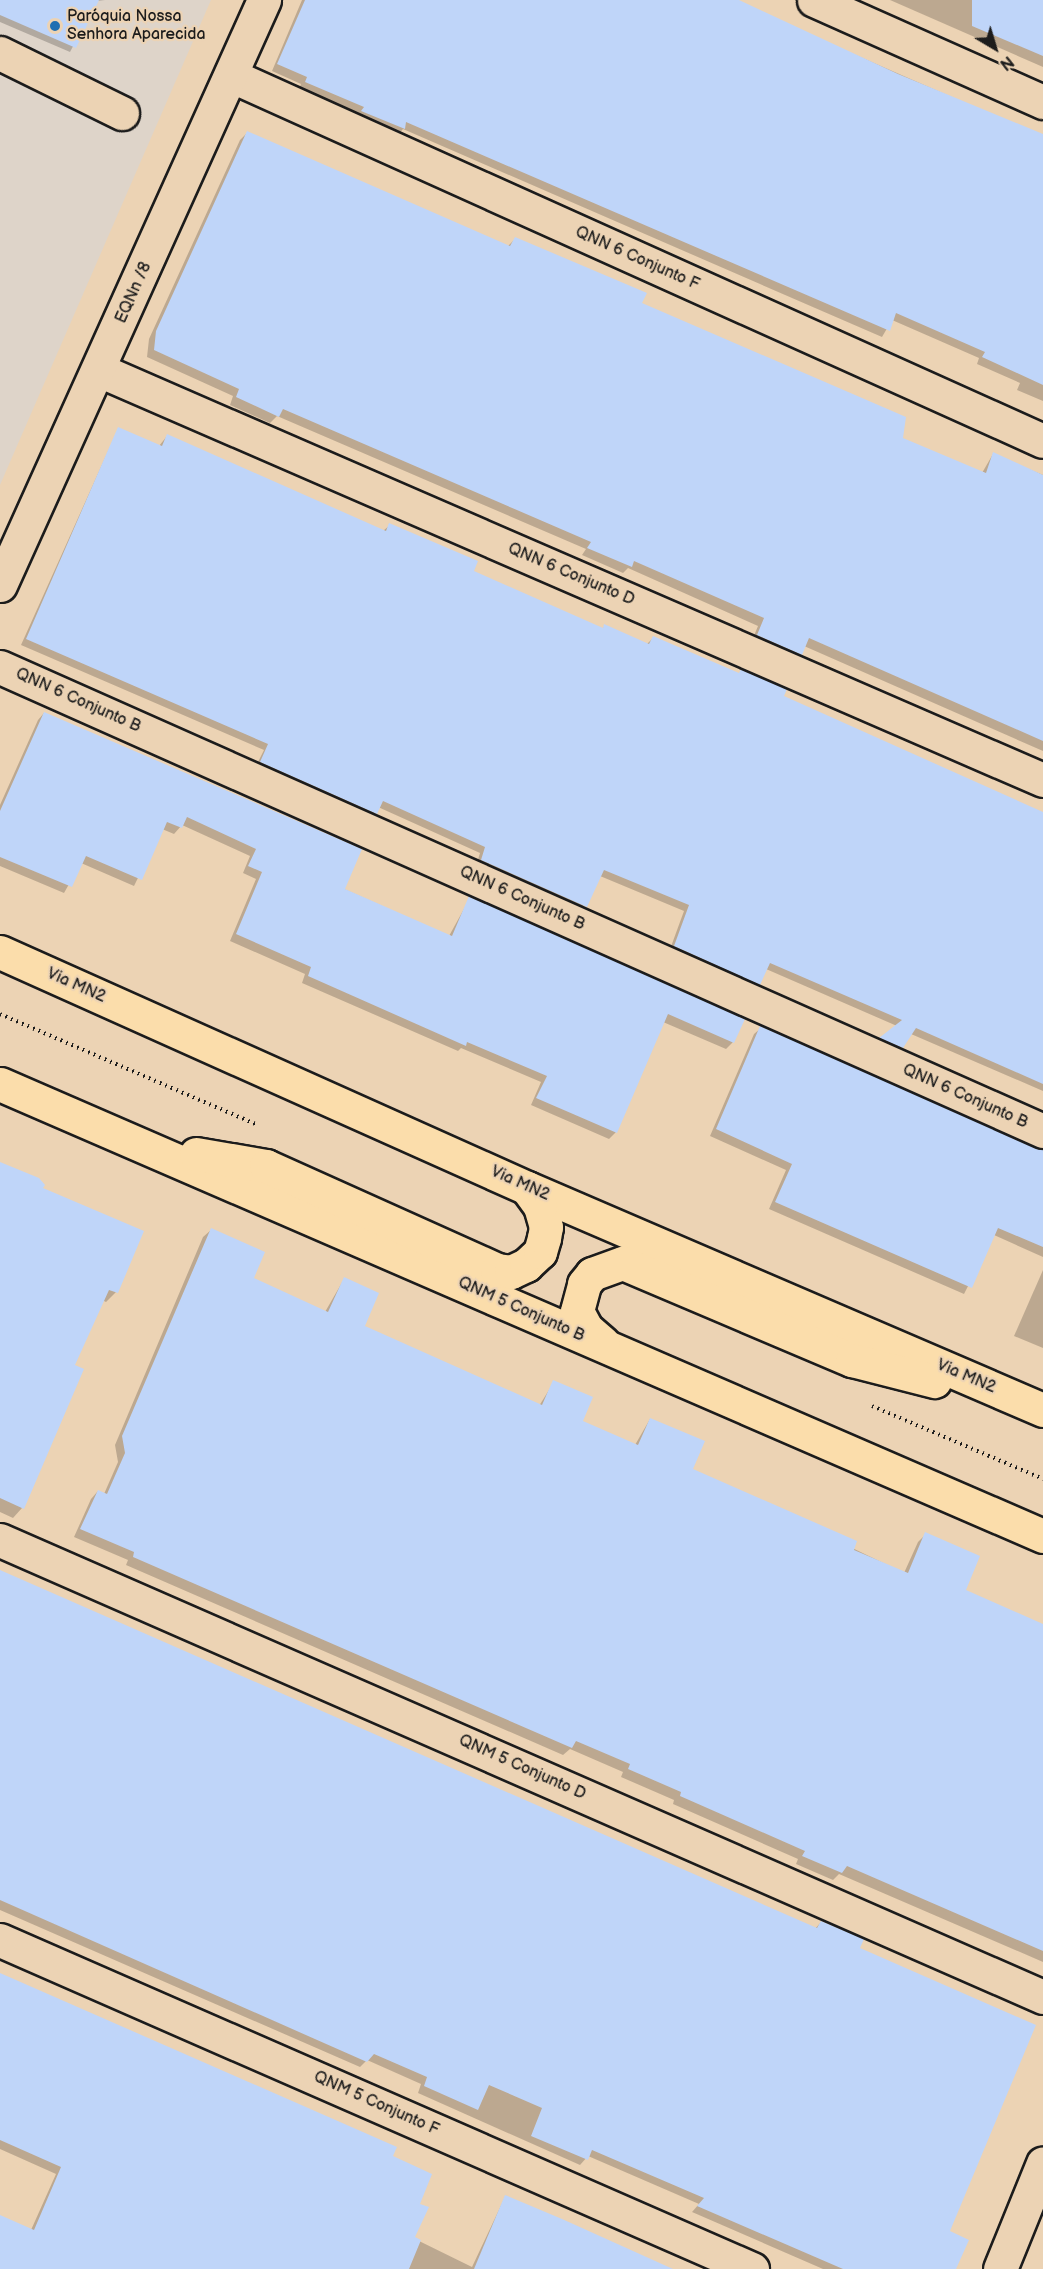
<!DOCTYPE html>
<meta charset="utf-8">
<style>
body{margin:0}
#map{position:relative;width:1043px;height:2269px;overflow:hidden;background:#ecd3b4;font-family:"Balsamiq Sans",sans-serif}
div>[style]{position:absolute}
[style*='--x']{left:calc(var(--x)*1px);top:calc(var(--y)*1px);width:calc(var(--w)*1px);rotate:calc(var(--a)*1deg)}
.built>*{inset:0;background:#ded4c9}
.shadow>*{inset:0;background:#0003}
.building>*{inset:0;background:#bfd5f9}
.path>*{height:4px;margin-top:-2px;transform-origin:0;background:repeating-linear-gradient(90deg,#1c1c1c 0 1.5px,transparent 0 6px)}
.roads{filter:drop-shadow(2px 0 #1c1c1c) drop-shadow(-2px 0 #1c1c1c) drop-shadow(0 2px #1c1c1c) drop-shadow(0 -2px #1c1c1c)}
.minor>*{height:33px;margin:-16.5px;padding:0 16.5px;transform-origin:16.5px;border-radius:16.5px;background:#ecd3b4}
.major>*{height:33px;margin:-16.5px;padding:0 16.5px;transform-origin:16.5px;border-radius:16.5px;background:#fbddab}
.dots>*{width:16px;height:16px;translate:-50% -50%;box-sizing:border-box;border:3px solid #ecd3b4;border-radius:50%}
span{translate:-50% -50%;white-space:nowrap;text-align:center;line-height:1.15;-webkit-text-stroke:4.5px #ecd3b4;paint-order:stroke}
.poi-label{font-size:16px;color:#1c1c1c}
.left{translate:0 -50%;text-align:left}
.street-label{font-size:16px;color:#1c1c1c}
.north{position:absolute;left:965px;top:18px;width:60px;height:60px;-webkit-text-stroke:4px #ecd3b4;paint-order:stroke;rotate:142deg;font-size:16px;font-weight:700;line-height:24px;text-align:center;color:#1c1c1c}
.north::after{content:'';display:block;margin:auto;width:21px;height:27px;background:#1c1c1c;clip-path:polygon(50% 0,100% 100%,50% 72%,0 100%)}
</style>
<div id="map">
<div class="built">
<i style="clip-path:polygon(0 0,211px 0,0 485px)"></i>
</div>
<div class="shadow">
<i style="clip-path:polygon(0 0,105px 0,97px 1px,70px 52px,0 22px)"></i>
<i style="clip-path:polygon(302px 0,730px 0,1043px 137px,1043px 401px,1017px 390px,1020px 383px,977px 364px,979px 358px,892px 320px,882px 337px,403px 129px,398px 135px,356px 117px,358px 114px,299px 89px,301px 84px,272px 71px)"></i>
<i style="clip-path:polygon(890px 0,1043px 0,1043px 67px)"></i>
<i style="clip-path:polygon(247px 133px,507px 247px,515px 239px,902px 439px,982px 473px,993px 454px,1043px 475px,1043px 751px,804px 646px,793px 661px,751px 643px,758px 626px,628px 568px,623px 573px,582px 555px,586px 549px,277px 416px,270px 423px,230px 405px,233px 396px,147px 357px,149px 339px,240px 140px)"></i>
<i style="clip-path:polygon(118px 429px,159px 446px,167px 436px,383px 531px,390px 525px,472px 572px,602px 629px,605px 626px,647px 644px,653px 638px,1043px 815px,1043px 1091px,911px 1034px,896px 1053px,875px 1044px,897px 1026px,766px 969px,753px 990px,669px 952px,684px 911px,600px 876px,579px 913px,476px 866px,480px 853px,378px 807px,370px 819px,255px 768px,264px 750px,21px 645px)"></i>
<i style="clip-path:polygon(44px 713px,344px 889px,449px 936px,470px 898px,733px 1042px,726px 1049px,663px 1022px,616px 1132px,609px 1139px,531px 1105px,541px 1082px,461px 1048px,458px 1051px,302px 983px,305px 974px,230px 941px,256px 879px,243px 873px,250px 856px,182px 825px,174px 834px,162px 829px,134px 886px,81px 863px,64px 893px,0 866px,0 805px,38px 720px)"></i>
<i style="clip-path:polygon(761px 1028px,1043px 1150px,1043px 1257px,994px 1235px,964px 1294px,769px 1209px,786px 1170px,710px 1136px,754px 1034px)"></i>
<i style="clip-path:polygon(0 1163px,41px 1189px,116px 1292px,106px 1302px,102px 1300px,73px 1366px,22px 1508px,13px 1518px,0 1512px)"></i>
<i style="clip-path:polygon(211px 1230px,252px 1279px,325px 1312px,344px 1279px,363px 1327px,539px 1406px,554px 1382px,581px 1422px,635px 1445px,650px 1419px,691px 1470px,904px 1573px,918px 1542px,926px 1534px,964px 1590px,1043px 1625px,1043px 1962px,839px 1874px,833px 1880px,796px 1864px,798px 1859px,673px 1804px,674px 1800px,621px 1777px,623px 1772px,570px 1749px,563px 1755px,126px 1565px,128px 1560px,74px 1537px,91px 1499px,98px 1491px,104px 1494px,118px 1462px,115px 1445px,203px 1237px)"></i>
<i style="clip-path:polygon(1043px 1270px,1043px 1348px,1014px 1336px)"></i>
<i style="clip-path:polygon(0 1573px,815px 1929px,821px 1922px,858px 1949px,948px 2232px,954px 2269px,823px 2269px,692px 2212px,699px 2204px,588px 2156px,580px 2165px,418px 2093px,421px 2084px,367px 2060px,360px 2067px,0 1910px)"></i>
<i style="clip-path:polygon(0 1975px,391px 2157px,418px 2205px,413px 2238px,472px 2267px,505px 2197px,669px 2269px,0 2269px,0 2218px,31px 2230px,56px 2174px,0 2149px)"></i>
</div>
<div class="building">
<i style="clip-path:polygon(0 0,99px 0,76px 48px,0 15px)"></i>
<i style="clip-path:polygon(305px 0,739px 0,898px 74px,1043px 134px,1043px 385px,982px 357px,985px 352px,896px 313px,890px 331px,406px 122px,405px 129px,361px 111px,364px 107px,305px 82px,307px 77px,277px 64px)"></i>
<i style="clip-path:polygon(972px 0,1043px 0,1043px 56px,972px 26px)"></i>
<i style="clip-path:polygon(247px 131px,510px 246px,515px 237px,647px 293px,642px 303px,906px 417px,903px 438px,986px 473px,993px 452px,1043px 475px,1043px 741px,809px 638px,802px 655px,757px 635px,764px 618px,634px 561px,632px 567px,587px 548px,591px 542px,283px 409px,279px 417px,236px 397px,239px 389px,154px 350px,156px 331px)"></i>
<i style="clip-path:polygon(118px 427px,162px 446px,167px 434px,386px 531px,389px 523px,478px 561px,474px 571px,603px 628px,604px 624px,649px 644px,653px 636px,739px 673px,741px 669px,787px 689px,784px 696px,1043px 812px,1043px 1084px,916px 1028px,903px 1048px,879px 1038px,902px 1020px,770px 963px,760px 985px,674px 946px,689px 905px,604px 870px,587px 907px,481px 860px,485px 847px,383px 801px,377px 814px,260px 762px,268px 744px,26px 639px)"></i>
<i style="clip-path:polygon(44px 712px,362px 849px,345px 889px,452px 936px,469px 896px,745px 1019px,734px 1043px,668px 1014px,617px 1133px,536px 1098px,547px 1076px,467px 1042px,466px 1046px,308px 976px,311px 967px,236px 934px,262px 872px,248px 866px,256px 849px,187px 817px,182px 828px,167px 822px,142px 880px,86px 856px,72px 887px,0 857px,0 811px)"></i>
<i style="clip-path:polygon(760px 1026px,1043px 1149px,1043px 1247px,998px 1228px,972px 1288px,775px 1202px,792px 1164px,716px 1129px)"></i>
<i style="clip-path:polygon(0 1162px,39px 1178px,45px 1185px,43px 1188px,144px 1231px,118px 1293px,109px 1290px,75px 1365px,84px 1369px,24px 1509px,0 1498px)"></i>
<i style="clip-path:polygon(211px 1228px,265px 1252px,254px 1278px,328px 1312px,344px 1277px,379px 1293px,365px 1326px,542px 1405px,553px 1380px,593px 1397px,583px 1421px,638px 1445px,650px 1418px,705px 1441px,693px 1469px,857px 1541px,854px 1550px,908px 1573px,925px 1532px,980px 1556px,966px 1590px,1043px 1624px,1043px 1951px,847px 1866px,842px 1873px,802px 1856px,805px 1851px,680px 1796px,681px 1792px,628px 1769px,630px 1764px,576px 1741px,572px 1748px,133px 1557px,134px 1552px,80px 1529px,98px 1490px,107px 1494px,125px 1453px,122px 1436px)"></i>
<i style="clip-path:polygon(0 1570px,817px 1928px,821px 1921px,864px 1939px,860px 1948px,1036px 2025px,950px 2231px,969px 2240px,956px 2269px,843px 2269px,697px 2206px,704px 2198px,592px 2150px,588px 2160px,531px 2136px,542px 2108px,489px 2085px,478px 2110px,424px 2086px,427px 2077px,374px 2054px,367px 2062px,0 1900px)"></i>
<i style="clip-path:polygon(0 1973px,397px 2147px,393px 2156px,432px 2174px,420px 2204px,429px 2207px,415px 2237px,421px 2240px,409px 2269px,0 2269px,0 2215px,34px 2230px,61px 2167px,0 2140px)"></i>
<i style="clip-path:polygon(505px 2195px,562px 2219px,673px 2269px,474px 2269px)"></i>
</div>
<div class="path">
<i style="--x:0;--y:1014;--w:279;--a:23.3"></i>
<i style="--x:872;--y:1406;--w:186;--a:23.1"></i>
</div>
<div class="roads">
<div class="minor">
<i style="--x:814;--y:0;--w:251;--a:24"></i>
<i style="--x:0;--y:53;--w:136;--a:26.2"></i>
<i style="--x:232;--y:76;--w:889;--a:24.23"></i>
<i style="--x:99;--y:370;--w:1029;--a:23.48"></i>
<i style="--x:0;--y:585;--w:642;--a:-65.71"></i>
<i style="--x:0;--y:667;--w:1142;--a:23.98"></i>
<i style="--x:0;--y:1540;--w:1139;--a:23.66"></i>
<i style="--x:0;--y:1940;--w:821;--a:23.63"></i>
<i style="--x:1000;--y:2269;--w:114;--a:-67.9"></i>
</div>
<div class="major">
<i style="--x:0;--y:952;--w:577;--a:24.12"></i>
<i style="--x:527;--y:1188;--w:562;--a:23.28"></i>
<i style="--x:0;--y:1084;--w:1137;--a:23.43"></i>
<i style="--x:196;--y:1154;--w:71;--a:9.7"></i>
<i style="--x:266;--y:1166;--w:253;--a:24.2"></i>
<i style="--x:497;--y:1270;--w:14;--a:8"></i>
<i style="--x:511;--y:1272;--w:17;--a:-25"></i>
<i style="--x:526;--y:1265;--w:19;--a:-43"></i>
<i style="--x:540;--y:1252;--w:15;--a:-74"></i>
<i style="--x:544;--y:1238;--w:11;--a:-80"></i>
<i style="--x:546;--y:1227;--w:22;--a:-106"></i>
<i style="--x:540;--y:1206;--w:22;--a:-126"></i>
<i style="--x:603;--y:1343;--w:23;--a:-139"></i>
<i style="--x:586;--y:1328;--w:19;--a:-118"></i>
<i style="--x:577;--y:1311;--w:28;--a:-75"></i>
<i style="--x:584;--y:1284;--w:13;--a:-51"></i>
<i style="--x:592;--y:1274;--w:33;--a:-20"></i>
<i style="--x:623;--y:1263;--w:249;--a:23"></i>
<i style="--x:852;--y:1360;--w:85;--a:14.4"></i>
</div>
</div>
<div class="dots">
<i style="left:55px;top:26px;background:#1f6fb2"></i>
</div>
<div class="poi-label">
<span class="left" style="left:67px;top:26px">Paróquia Nossa<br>Senhora Aparecida</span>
</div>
<div class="street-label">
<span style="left:637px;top:259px;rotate:24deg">QNN 6 Conjunto F</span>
<span style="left:134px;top:293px;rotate:-66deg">EQNn /8</span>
<span style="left:571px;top:575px;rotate:23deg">QNN 6 Conjunto D</span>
<span style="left:78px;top:701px;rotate:24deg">QNN 6 Conjunto B</span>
<span style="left:522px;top:899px;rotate:24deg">QNN 6 Conjunto B</span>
<span style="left:76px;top:986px;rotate:24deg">Via MN2</span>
<span style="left:965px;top:1097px;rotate:24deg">QNN 6 Conjunto B</span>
<span style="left:520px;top:1184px;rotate:24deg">Via MN2</span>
<span style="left:521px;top:1310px;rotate:24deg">QNM 5 Conjunto B</span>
<span style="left:966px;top:1377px;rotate:23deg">Via MN2</span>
<span style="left:522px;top:1768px;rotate:24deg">QNM 5 Conjunto D</span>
<span style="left:376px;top:2104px;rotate:24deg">QNM 5 Conjunto F</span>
</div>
<div class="north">N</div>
</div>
